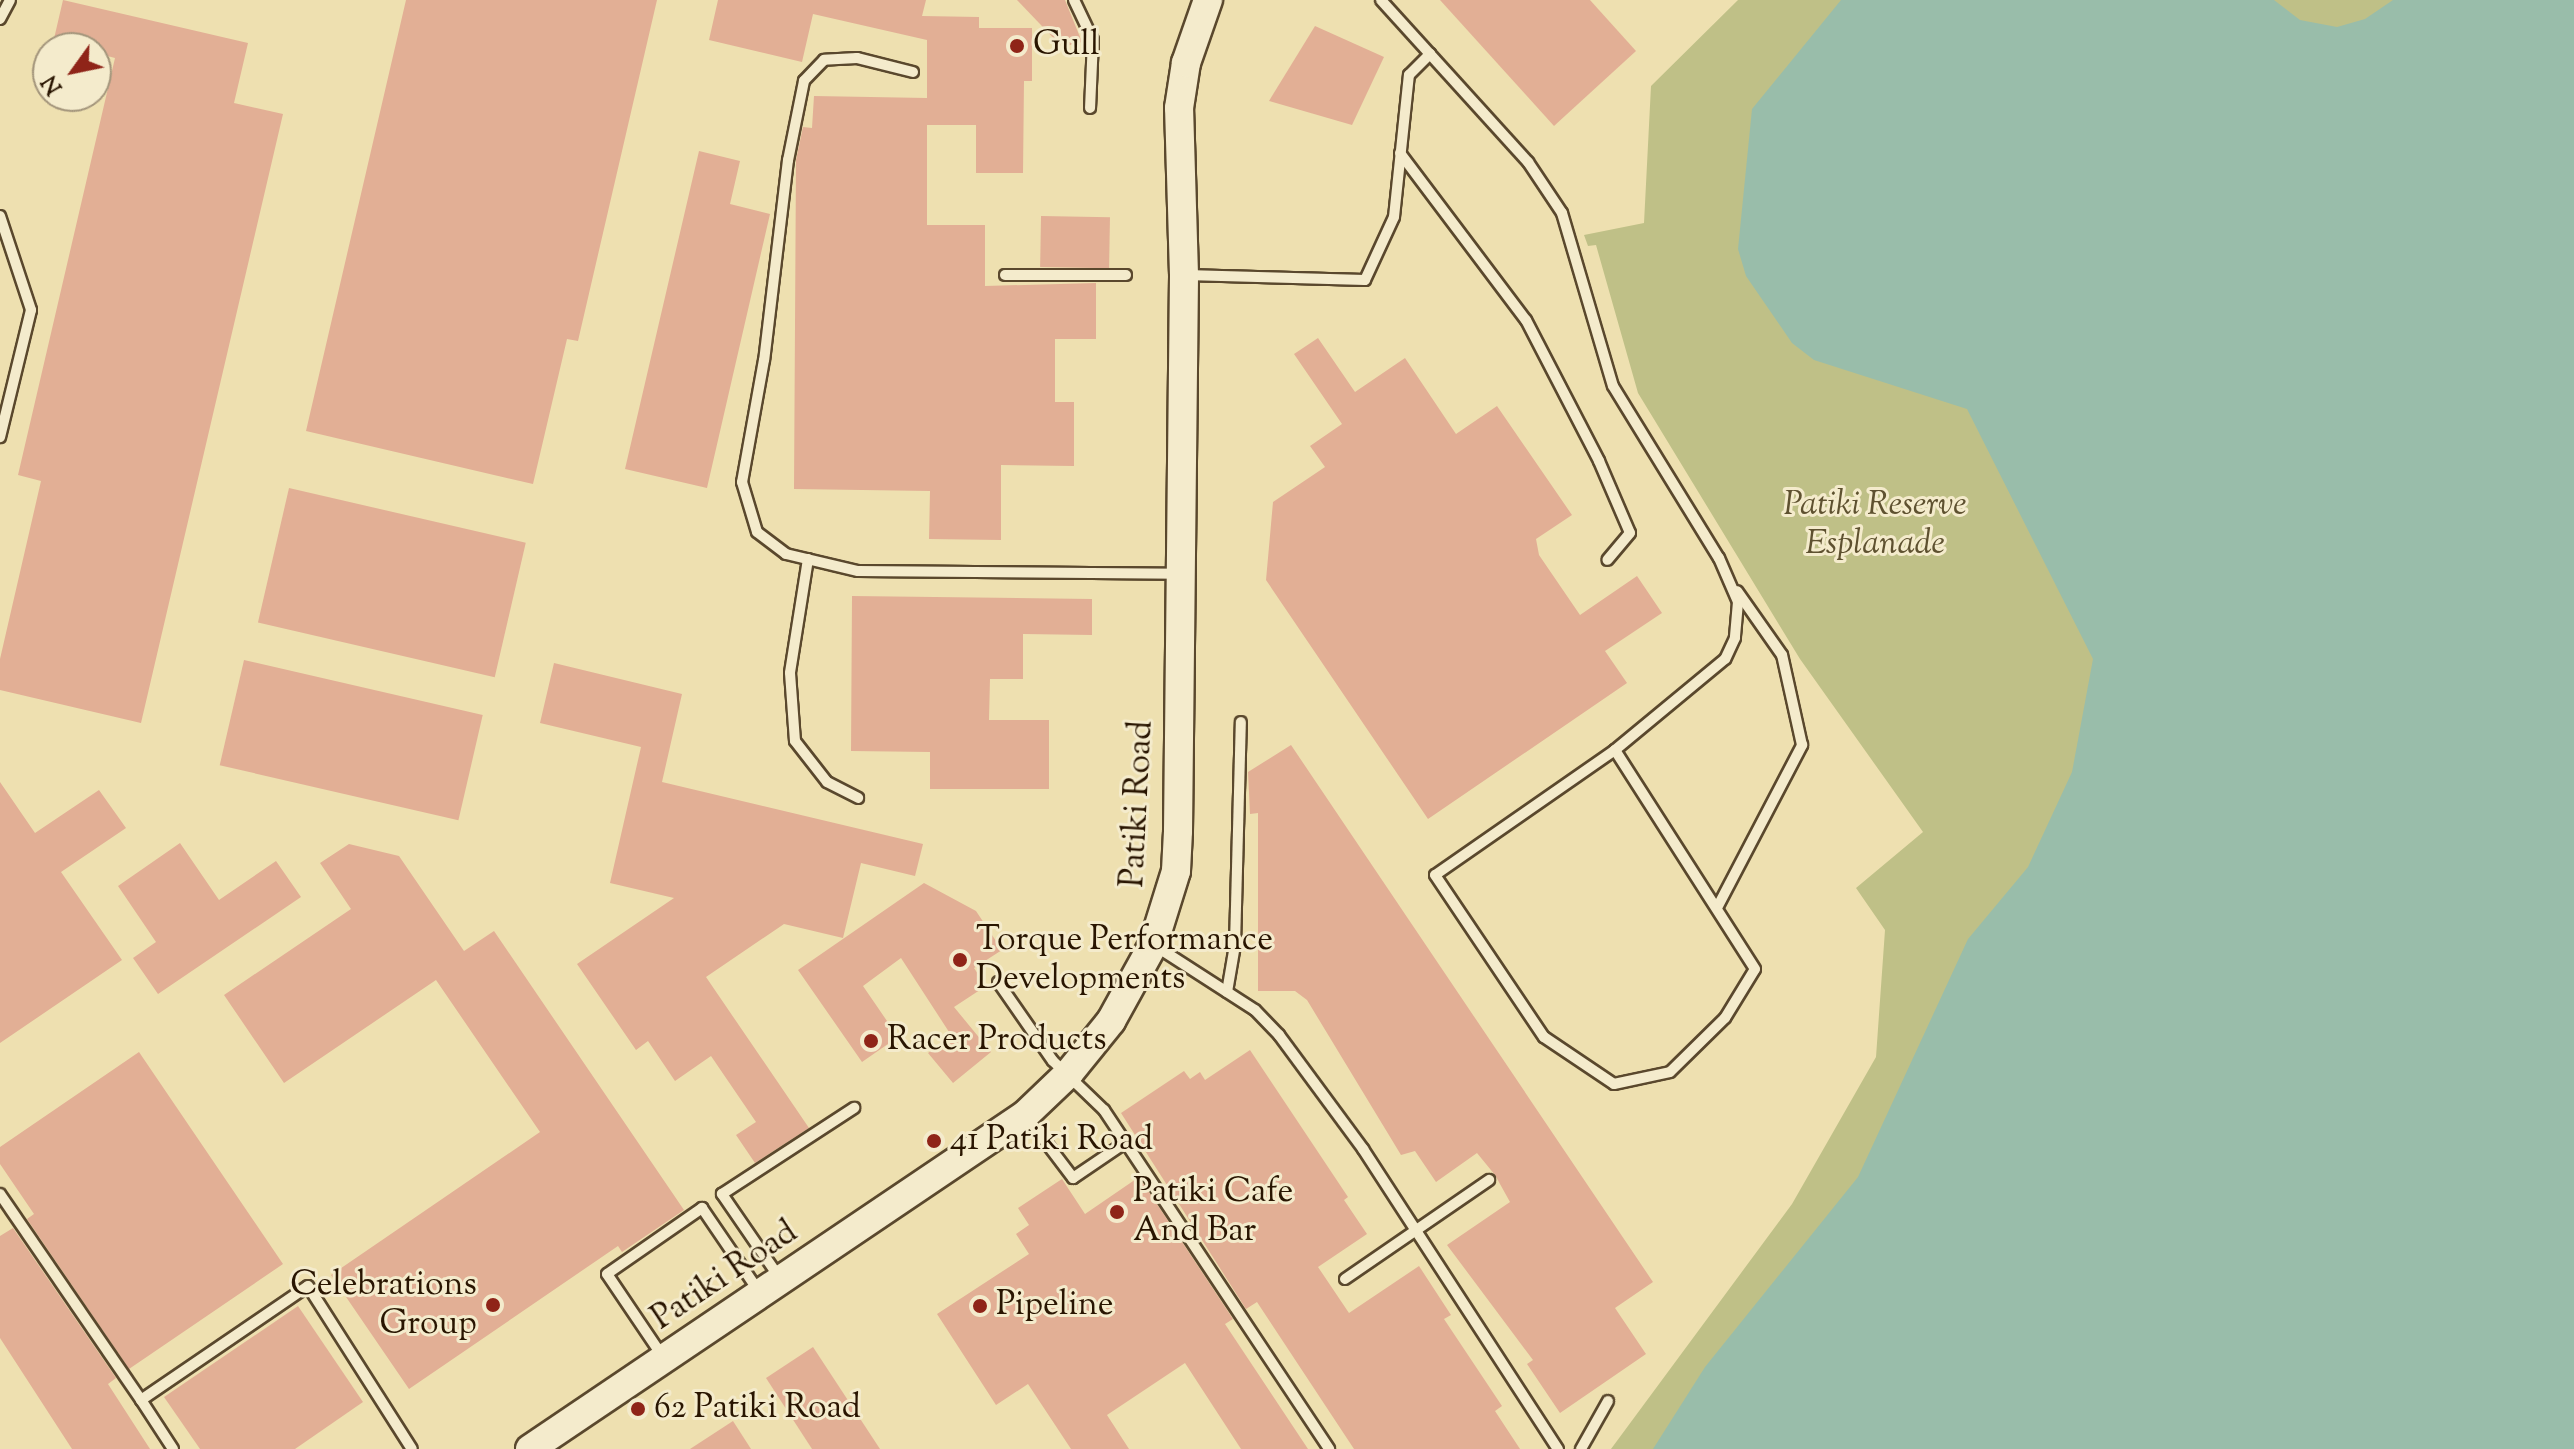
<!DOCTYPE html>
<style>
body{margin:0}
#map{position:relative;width:2574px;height:1449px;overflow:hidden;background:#eee0b0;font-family:"Sorts Mill Goudy",serif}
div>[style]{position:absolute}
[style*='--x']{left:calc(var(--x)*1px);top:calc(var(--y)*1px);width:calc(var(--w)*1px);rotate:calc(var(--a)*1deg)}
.green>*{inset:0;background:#bfc087}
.water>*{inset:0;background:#99bdaa}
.building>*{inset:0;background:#e2af95;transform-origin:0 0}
.roads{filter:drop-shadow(2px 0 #5a482d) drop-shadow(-2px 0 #5a482d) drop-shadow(0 2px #5a482d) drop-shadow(0 -2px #5a482d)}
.service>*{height:10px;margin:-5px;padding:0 5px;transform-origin:5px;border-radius:5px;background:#f4ebcc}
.secondary>*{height:28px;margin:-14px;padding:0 14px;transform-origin:14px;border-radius:14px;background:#f4ebcc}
.dots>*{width:22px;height:22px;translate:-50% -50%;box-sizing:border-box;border:4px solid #f4ebcc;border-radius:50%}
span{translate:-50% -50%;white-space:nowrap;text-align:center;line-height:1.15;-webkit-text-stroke:6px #f4ebcc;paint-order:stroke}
.poi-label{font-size:34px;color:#291501}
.left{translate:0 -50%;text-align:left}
.right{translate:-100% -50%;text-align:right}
.park-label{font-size:34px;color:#5e5130;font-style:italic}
.street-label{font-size:34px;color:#291501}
.north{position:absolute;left:32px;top:32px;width:80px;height:80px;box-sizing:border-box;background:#f4ebcc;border:2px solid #a3957b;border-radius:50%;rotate:237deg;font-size:22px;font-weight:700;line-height:32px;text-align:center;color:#291501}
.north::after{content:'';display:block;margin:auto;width:28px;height:36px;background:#8f2418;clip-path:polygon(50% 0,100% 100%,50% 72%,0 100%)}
</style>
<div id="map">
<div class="green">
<i style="clip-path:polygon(1738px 0,2574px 0,2574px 1449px,1611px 1449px,1792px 1204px,1876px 1057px,1885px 930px,1856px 888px,1923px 832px,1800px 659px,1638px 393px,1596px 245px,1588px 246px,1584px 235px,1644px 223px,1651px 86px)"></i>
</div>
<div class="water">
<i style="clip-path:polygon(1841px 0,2274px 0,2300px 20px,2337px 27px,2365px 19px,2393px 0,2574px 0,2574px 1449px,1653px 1449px,1705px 1367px,1858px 1177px,1968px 939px,2028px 867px,2072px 772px,2093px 659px,1967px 409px,1814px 360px,1792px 343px,1746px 276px,1738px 249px,1752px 109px)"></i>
</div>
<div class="building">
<i style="clip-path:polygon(63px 0,248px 43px,234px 103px,283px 114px,141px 723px,0 690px,0 659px,41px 481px,18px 475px,115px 58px,96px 53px,96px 48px,53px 43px)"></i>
<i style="clip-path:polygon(406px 0,657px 0,578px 341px,567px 339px,533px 484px,306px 431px)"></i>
<i style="clip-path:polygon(718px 0,926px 0,922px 16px,979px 17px,979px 28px,1032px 28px,1032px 81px,1024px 81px,1023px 173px,976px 173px,976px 125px,927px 125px,927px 225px,985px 225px,985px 286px,1096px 283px,1096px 339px,1055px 339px,1055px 402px,1074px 402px,1074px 466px,1001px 465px,1001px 540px,929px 539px,930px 491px,794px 489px,796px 160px,803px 127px,812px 128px,814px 96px,927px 98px,927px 40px,813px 14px,802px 62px,709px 40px)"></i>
<i style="clip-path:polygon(1017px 0,1065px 0,1082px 42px,1062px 47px)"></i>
<i style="clip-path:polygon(1440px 0,1590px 0,1636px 51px,1554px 126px)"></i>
<i style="clip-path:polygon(1315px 26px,1384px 57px,1352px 125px,1269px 101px)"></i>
<i style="clip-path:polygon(699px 151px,740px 161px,730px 204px,770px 214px,707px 488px,625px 469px)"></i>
<i style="left:1041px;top:216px;width:69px;height:51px;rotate:1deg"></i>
<i style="clip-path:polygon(1318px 338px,1355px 392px,1405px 358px,1456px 434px,1497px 406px,1572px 515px,1536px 539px,1539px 555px,1580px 615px,1637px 576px,1662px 613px,1605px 651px,1627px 683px,1428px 819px,1266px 580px,1273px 502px,1325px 467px,1310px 446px,1342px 424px,1294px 354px)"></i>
<i style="left:289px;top:488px;width:243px;height:138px;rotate:13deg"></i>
<i style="clip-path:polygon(852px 596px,1092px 599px,1092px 635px,1023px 634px,1023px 679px,990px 679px,989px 720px,1049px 720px,1049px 789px,930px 789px,930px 752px,851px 751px)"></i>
<i style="left:244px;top:660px;width:245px;height:108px;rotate:13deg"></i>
<i style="clip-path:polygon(554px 663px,682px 694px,662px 782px,923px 844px,915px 876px,861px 863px,843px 938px,784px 924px,706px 977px,809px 1128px,755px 1163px,736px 1135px,756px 1122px,711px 1056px,675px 1081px,648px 1041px,636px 1050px,577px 964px,674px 898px,610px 883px,641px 747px,540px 723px)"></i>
<i style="clip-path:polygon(1291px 745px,1653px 1282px,1615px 1308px,1646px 1354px,1560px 1413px,1527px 1364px,1533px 1360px,1447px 1245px,1510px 1202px,1495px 1175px,1477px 1153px,1436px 1182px,1415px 1151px,1401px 1155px,1307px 1000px,1295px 991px,1258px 991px,1258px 813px,1250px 814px,1248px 772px)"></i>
<i style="clip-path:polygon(0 782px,35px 833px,99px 790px,126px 828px,61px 872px,122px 960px,0 1043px)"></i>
<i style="clip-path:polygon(180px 843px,219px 900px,276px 861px,301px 897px,158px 994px,133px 958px,156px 942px,118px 886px)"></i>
<i style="clip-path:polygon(349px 844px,399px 856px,464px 951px,494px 931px,684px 1210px,622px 1252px,618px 1246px,409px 1389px,331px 1275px,540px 1132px,436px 980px,284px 1083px,224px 995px,351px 909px,320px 863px)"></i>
<i style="clip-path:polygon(924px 883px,976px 911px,1002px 950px,974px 968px,986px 986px,954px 1007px,991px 1052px,953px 1083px,928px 1053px,951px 1035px,901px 958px,863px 986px,898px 1037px,862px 1062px,798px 970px)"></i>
<i style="clip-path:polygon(1250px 1050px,1348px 1197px,1344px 1200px,1367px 1234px,1318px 1267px,1349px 1313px,1419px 1266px,1451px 1315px,1444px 1319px,1502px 1406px,1495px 1411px,1520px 1449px,1354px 1449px,1257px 1302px,1246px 1309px,1121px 1113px,1184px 1071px,1190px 1079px,1200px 1072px,1205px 1080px)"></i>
<i style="clip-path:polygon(139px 1052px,283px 1264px,129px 1369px,27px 1219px,34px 1214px,0 1164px,0 1147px)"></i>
<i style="clip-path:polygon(1139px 1177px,1233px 1319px,1225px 1324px,1308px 1449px,1241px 1449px,1185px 1363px,1107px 1415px,1129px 1449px,1071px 1449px,1028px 1384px,996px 1405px,937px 1314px,1029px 1254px,1016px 1234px,1029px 1225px,1018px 1208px,1062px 1179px,1085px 1214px)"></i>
<i style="clip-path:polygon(13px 1228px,116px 1378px,108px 1384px,150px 1449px,72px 1449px,0 1338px,0 1236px)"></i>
<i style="clip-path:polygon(298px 1306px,363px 1402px,295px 1449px,200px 1449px,164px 1397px)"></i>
<i style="clip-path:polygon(813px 1347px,880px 1449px,812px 1449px,766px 1378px)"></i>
<i style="clip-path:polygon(733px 1421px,751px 1449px,690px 1449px)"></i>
</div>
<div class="roads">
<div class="service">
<i style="--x:1074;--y:0;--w:44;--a:64.6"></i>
<i style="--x:1093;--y:40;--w:68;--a:92.5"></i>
<i style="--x:1381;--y:0;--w:219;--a:47.8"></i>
<i style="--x:1528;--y:162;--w:61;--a:56.3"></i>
<i style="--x:1562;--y:213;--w:180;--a:73.6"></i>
<i style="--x:1613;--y:386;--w:202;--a:58.4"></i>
<i style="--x:1719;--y:558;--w:48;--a:66.6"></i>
<i style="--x:1738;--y:602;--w:36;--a:95"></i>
<i style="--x:1735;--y:638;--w:23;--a:115"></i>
<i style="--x:1725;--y:659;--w:143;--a:140.4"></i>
<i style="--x:1615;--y:750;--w:219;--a:145.2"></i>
<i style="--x:1435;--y:875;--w:195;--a:56.1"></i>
<i style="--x:1544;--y:1037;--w:84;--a:33.9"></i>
<i style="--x:1614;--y:1084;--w:57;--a:-12.1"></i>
<i style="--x:1670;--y:1072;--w:77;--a:-44.5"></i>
<i style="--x:1725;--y:1018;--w:57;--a:-58.5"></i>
<i style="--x:1755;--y:969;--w:260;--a:-122.6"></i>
<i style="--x:0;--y:19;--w:21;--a:-62"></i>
<i style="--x:913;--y:72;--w:58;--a:-166"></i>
<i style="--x:857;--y:58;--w:33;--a:177"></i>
<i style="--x:824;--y:60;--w:29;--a:134"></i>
<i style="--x:804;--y:81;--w:81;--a:101.4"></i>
<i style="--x:788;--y:160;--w:201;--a:96.8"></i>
<i style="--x:764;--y:360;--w:124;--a:100.2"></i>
<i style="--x:742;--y:482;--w:52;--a:73.3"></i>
<i style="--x:757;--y:532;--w:36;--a:37"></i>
<i style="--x:786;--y:554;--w:74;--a:13.3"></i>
<i style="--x:858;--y:571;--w:321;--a:0.5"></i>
<i style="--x:1400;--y:153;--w:209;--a:53"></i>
<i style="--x:1526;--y:320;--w:159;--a:62.6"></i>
<i style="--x:1599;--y:461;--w:78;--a:66.7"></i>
<i style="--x:1630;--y:533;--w:35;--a:130"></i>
<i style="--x:0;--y:216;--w:99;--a:71.7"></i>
<i style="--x:31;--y:310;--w:131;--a:103.7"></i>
<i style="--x:1005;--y:275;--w:121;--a:0"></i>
<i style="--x:1186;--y:275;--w:179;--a:1.6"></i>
<i style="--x:1365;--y:280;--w:69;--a:-65.3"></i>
<i style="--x:1394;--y:217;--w:143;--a:-84"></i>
<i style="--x:1409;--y:75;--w:30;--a:-45"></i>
<i style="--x:808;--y:559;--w:115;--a:99"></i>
<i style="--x:790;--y:673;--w:68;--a:85.8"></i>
<i style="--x:795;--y:741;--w:52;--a:52"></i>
<i style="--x:827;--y:782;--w:35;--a:27"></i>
<i style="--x:1718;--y:906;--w:182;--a:-62.4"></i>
<i style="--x:1802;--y:745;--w:92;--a:-102.5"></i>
<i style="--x:1782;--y:655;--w:78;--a:-125.1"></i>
<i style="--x:1154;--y:945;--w:120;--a:32.8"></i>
<i style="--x:1255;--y:1010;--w:35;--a:46"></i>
<i style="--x:1279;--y:1035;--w:142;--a:53.6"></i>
<i style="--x:1363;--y:1149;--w:358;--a:57"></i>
<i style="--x:998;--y:982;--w:96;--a:55.2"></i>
<i style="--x:1053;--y:1061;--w:71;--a:43.9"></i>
<i style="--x:1104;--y:1110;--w:407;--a:56.4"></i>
<i style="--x:1227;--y:992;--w:48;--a:-80.3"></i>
<i style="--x:1235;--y:945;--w:223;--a:-88.5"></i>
<i style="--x:1026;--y:1116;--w:78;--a:52.8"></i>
<i style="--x:1073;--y:1178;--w:64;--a:-34.2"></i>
<i style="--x:0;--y:1194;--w:250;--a:55.6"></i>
<i style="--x:779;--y:1277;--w:101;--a:-124.5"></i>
<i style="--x:722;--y:1194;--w:158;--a:-33.1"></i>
<i style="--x:1345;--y:1279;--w:175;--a:-34.5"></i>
<i style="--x:663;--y:1357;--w:100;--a:-124"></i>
<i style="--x:607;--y:1274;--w:116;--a:-34.8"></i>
<i style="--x:702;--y:1208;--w:103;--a:55.7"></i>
<i style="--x:173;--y:1449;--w:59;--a:-123.1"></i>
<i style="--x:141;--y:1400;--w:202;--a:-34.3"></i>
<i style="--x:308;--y:1286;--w:193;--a:57.5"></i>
<i style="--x:1581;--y:1449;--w:55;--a:-60.6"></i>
</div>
<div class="secondary">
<i style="--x:530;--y:1449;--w:597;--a:-34.01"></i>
<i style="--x:1025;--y:1115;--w:61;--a:-43.7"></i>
<i style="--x:1069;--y:1073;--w:67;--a:-51.1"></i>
<i style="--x:1111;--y:1021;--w:87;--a:-61.1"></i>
<i style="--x:1153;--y:945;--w:77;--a:-72.7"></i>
<i style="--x:1176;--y:871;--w:40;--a:-87.1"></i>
<i style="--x:1178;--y:831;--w:556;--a:-89.38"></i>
<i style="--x:1184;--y:275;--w:167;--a:-91.7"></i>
<i style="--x:1179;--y:108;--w:46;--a:-81.2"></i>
<i style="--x:1186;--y:63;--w:67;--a:-70.8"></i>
</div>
</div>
<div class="dots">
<i style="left:1017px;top:46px;background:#8f2418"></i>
<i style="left:960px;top:960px;background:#8f2418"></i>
<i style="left:871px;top:1041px;background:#8f2418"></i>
<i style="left:934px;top:1141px;background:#8f2418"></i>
<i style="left:1117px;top:1212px;background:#8f2418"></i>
<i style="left:493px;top:1305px;background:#8f2418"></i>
<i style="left:980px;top:1306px;background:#8f2418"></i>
<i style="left:638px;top:1409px;background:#8f2418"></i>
</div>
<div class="poi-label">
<span class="left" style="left:1033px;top:46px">Gull</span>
<span class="left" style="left:976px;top:960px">Torque Performance<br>Developments</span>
<span class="left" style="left:887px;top:1041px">Racer Products</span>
<span class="left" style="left:950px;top:1141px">41 Patiki Road</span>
<span class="left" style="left:1133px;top:1212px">Patiki Cafe<br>And Bar</span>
<span class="right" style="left:477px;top:1305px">Celebrations<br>Group</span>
<span class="left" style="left:996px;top:1306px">Pipeline</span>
<span class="left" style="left:654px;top:1409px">62 Patiki Road</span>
</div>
<div class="park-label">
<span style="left:1875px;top:525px">Patiki Reserve<br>Esplanade</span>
</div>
<div class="street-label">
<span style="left:1138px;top:804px;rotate:-87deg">Patiki Road</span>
<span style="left:725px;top:1276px;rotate:-34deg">Patiki Road</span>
</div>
<div class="north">N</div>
</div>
